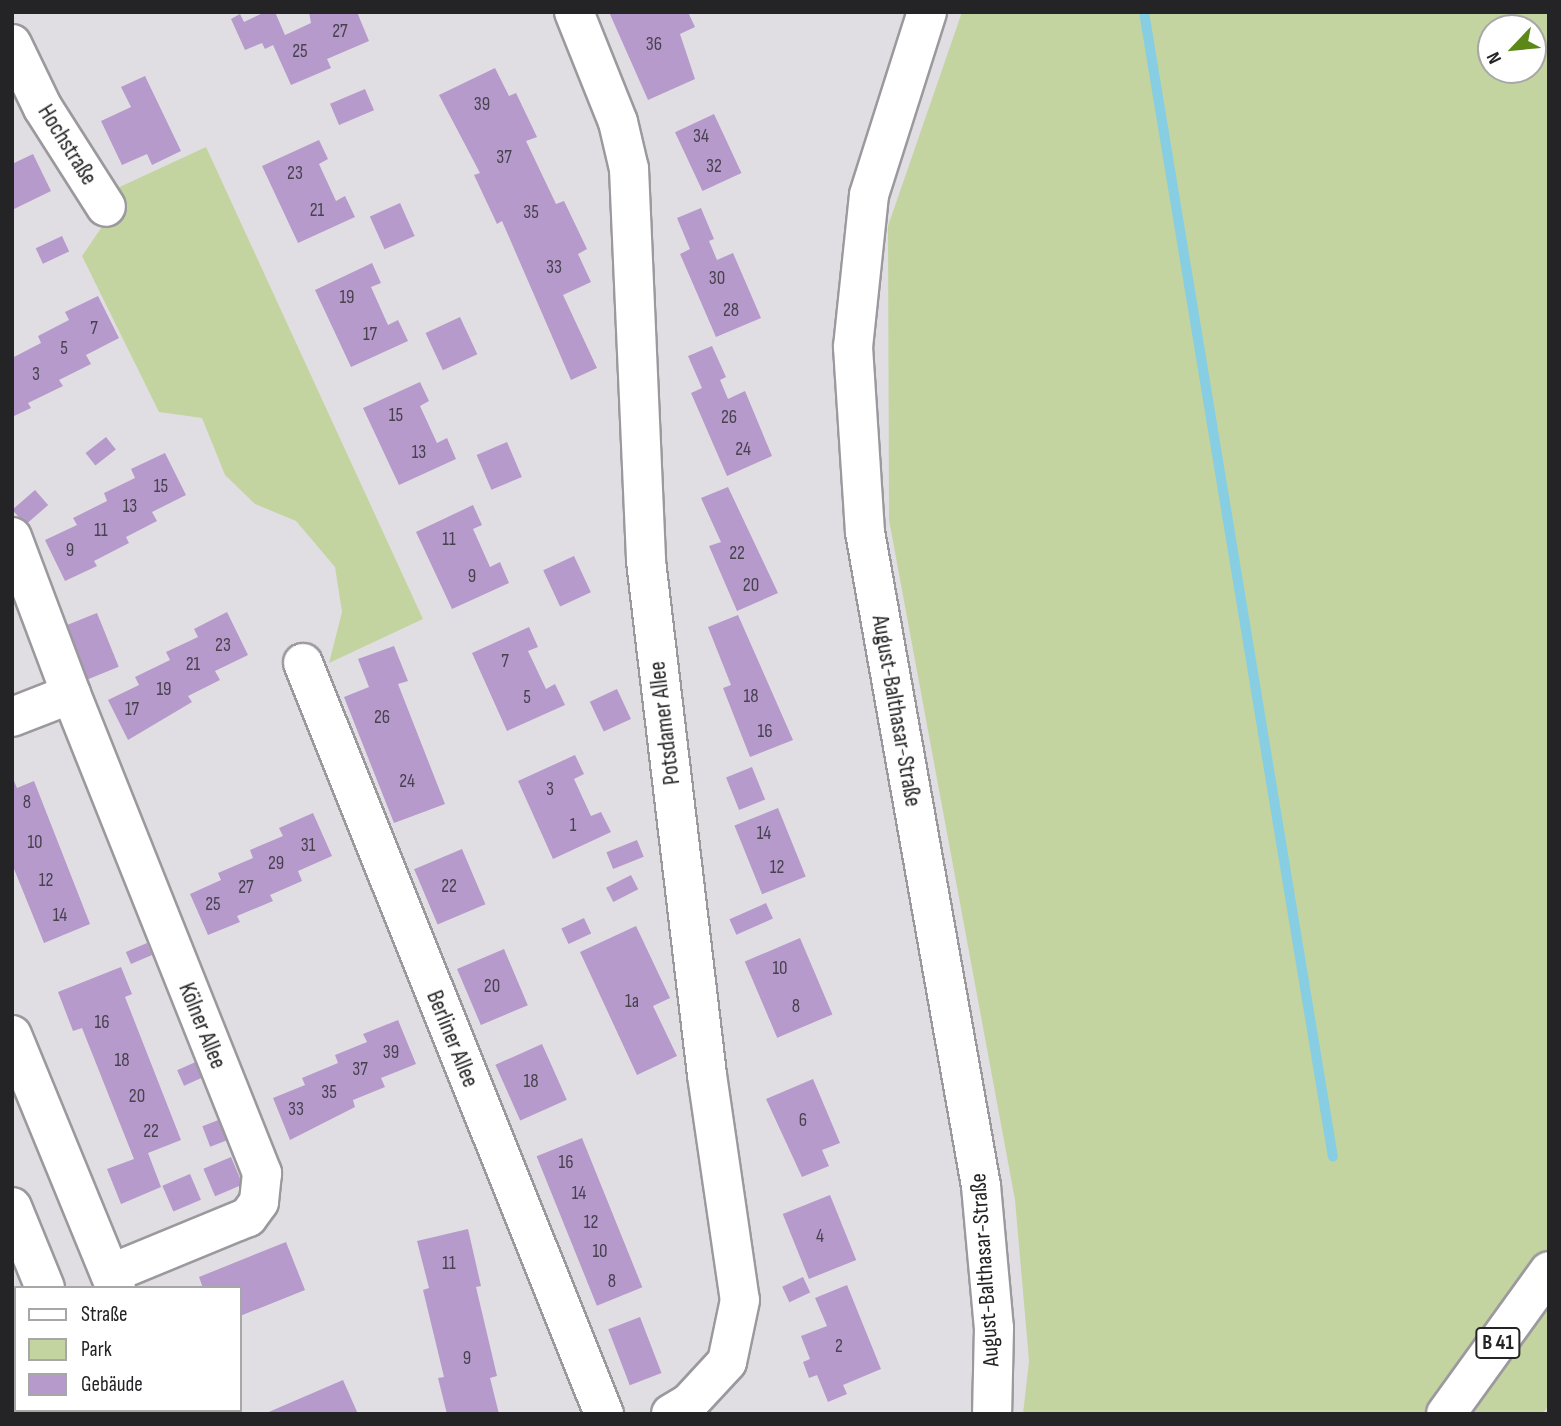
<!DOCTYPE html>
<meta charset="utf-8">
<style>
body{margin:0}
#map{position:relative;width:1561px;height:1426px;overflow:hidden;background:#e1dee3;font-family:"Sofia Sans Condensed",sans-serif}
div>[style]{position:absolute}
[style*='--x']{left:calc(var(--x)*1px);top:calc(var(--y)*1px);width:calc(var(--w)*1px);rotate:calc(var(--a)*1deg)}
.green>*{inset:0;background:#c3d4a0}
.stream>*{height:10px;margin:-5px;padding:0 5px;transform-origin:5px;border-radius:5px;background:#87cee2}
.building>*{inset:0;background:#b59acb;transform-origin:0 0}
.roads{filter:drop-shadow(2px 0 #9c999e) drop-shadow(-2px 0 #9c999e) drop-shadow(0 2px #9c999e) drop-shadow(0 -2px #9c999e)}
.street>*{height:38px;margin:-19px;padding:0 19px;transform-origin:19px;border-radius:19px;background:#fff}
.secondary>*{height:38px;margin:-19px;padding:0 19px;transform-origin:19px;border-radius:19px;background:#fff}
.highway>*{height:38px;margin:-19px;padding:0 19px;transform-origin:19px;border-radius:19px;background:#fff}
span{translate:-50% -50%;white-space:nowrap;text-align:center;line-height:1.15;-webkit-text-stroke:5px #fff;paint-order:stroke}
.number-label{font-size:19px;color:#48414e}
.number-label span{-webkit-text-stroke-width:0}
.shield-label span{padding:2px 5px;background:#fff;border:2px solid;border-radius:5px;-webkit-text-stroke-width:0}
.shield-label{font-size:21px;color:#242325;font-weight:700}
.street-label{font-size:23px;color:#242325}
.frame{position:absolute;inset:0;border:14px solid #242325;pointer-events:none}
.legend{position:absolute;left:14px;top:1286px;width:228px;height:126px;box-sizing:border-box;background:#fff;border:2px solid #a7a7a8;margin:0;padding:9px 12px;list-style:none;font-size:21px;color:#242325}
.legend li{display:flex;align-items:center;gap:14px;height:35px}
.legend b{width:35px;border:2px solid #a7a7a8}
.north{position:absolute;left:1477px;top:14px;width:70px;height:70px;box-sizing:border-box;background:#fff;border:2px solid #a7a7a8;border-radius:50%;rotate:244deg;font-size:19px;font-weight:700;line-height:28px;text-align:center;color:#242325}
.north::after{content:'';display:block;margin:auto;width:24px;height:32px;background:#5c8817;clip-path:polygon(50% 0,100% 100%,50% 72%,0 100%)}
</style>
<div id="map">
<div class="green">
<i style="clip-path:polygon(evenodd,962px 12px,1549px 12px,1549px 1406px,1542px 1414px,1023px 1414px,1029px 1361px,1015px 1200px,889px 520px,888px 226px,962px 12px,1491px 28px,1533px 28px,1533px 70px,1491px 70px,1491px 28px)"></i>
<i style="clip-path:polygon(206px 147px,423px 619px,329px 663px,342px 612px,335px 567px,296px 521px,255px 504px,225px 475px,202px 418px,159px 412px,82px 256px,110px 215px,111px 191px)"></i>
</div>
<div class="stream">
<i style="--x:1144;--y:12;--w:1160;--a:80.63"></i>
</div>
<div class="building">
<i style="clip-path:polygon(265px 12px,275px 12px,285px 35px,311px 23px,309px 12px,357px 12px,369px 41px,327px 59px,331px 68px,291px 85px,273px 45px,265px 49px,262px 43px,245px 50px,231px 19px,240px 14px,244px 22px)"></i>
<i style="clip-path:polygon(609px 12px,688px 12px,695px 27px,680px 34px,695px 79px,648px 100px)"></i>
<i style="clip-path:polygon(495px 68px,509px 96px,516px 93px,537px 137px,526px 141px,556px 204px,564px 201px,587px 249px,578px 254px,591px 282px,563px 295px,597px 368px,571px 380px,502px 221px,497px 224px,474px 175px,480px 173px,439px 95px)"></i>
<i style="clip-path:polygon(145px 76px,181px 151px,152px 165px,147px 154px,122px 165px,101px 121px,131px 107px,121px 87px)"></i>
<i style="left:365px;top:89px;width:23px;height:38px;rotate:67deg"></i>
<i style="left:714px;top:114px;width:65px;height:43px;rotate:65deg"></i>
<i style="clip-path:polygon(319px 140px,328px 159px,319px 164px,336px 201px,345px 196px,355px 217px,298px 243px,262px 166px)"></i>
<i style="clip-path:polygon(33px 154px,51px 191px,12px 210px,12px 164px)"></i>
<i style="left:400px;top:203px;width:36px;height:33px;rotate:66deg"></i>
<i style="clip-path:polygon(701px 208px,714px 239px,709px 241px,717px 260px,733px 253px,761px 318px,716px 337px,680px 254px,690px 249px,677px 218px)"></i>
<i style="left:62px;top:236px;width:17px;height:29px;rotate:65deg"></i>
<i style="clip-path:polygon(372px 263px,381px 283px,371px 287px,388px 325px,398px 320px,408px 341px,351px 367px,315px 290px)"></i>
<i style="clip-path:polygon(98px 296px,119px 338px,86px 355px,91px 364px,59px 380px,63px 386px,28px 403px,31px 408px,12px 417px,12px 358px,41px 343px,38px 336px,69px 320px,65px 312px)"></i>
<i style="left:460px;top:317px;width:41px;height:38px;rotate:65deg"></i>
<i style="clip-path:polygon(712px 346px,726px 377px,720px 380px,728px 399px,745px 391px,772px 456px,727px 476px,691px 393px,702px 388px,688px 356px)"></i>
<i style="clip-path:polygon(420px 382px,429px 401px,420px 406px,437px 443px,447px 438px,456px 459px,399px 485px,363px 408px)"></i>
<i style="left:106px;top:437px;width:16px;height:26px;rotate:52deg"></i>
<i style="left:507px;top:442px;width:38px;height:33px;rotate:67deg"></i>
<i style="clip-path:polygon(165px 453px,186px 495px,152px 512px,157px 521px,126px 537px,129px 543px,94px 561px,97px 566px,65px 581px,45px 540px,77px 525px,73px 518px,107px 501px,104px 493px,135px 478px,131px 469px)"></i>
<i style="clip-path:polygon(728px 487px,778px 593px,737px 611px,709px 546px,721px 542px,701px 498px)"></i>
<i style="left:35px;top:490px;width:20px;height:30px;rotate:49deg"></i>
<i style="clip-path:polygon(473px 505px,482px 525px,473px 529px,490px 567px,500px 562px,509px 583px,452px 609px,416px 532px)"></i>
<i style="left:574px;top:556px;width:40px;height:34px;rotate:65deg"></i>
<i style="clip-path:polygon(227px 612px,248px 655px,215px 671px,220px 680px,188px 696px,192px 702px,128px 740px,108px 700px,139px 685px,135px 677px,170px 660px,166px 652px,198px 637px,194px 629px)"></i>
<i style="left:97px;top:613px;width:58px;height:37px;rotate:68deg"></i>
<i style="clip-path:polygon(738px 615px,793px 740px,750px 757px,723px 688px,731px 685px,708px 627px)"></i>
<i style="clip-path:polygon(529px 627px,538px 647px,528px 651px,546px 689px,555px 684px,565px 705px,507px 731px,472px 653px)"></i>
<i style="clip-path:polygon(394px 646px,408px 681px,398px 684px,445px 804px,394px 823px,344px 697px,369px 687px,358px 659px)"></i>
<i style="left:617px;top:689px;width:33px;height:30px;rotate:65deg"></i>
<i style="clip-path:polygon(575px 755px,584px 774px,574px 779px,591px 816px,601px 812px,611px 832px,553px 859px,518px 781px)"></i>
<i style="left:752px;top:767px;width:35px;height:28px;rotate:68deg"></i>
<i style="clip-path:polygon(12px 776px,17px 788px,34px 781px,90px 924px,44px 943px,12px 864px)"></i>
<i style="left:778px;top:808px;width:74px;height:47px;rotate:68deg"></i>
<i style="clip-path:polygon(313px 813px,332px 856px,298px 871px,302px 881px,270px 895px,273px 901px,237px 916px,240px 922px,208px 935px,190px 894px,221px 880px,218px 873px,253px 858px,250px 850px,283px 836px,279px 828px)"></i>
<i style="left:637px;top:840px;width:18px;height:33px;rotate:68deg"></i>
<i style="left:462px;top:849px;width:60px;height:52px;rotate:67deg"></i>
<i style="left:631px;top:875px;width:16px;height:28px;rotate:63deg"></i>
<i style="left:766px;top:903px;width:17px;height:40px;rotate:66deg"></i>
<i style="left:584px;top:918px;width:17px;height:25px;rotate:65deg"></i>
<i style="clip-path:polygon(636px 926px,670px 998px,653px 1006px,677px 1056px,637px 1075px,580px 952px)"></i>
<i style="left:800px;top:938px;width:83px;height:60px;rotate:67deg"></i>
<i style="left:147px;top:943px;width:13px;height:23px;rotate:67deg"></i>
<i style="left:504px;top:949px;width:61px;height:51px;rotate:67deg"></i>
<i style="clip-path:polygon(121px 967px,132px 994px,125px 997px,181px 1140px,148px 1153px,161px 1187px,121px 1204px,107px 1169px,134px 1159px,82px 1028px,73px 1031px,58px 992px)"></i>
<i style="clip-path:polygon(398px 1020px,416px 1064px,381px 1078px,385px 1087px,353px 1100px,355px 1107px,290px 1140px,273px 1098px,305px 1085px,302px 1078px,338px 1063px,335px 1055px,367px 1042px,363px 1034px)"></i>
<i style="left:542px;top:1044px;width:61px;height:51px;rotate:66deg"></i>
<i style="left:200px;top:1060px;width:17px;height:25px;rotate:66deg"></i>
<i style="clip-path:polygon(813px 1079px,840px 1143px,822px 1150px,829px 1166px,802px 1177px,766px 1099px)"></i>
<i style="left:221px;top:1119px;width:22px;height:20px;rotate:69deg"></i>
<i style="left:582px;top:1138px;width:161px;height:49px;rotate:68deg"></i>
<i style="left:231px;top:1157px;width:30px;height:30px;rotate:67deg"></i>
<i style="left:190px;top:1174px;width:28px;height:30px;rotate:67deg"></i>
<i style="left:830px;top:1195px;width:70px;height:51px;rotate:68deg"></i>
<i style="clip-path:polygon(468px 1229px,481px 1286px,476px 1287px,497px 1376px,490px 1378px,499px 1414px,447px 1414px,438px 1378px,444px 1377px,423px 1290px,429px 1288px,417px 1241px)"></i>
<i style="clip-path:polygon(286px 1242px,305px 1290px,240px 1316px,240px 1288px,203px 1288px,199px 1277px)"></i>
<i style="left:803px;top:1277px;width:17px;height:23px;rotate:65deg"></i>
<i style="clip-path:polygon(847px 1285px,881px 1369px,843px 1385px,847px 1394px,828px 1402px,817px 1375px,809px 1378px,803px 1362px,810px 1359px,801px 1336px,827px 1326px,815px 1298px)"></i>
<i style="left:640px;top:1317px;width:60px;height:34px;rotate:69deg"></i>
<i style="clip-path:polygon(343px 1380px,358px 1414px,264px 1414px)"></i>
</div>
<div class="roads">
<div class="street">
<i style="--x:574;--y:12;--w:118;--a:68.2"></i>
<i style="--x:618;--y:122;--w:48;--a:76.8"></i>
<i style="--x:629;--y:169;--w:392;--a:87.5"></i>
<i style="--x:646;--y:561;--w:518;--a:83.23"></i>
<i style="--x:707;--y:1075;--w:227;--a:81.7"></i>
<i style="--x:740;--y:1300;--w:63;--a:101.8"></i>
<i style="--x:727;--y:1362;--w:56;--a:132.8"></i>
<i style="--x:689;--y:1403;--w:21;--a:149"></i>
<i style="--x:927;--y:12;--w:192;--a:107.6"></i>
<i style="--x:869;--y:195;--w:153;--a:96"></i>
<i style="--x:853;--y:347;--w:185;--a:86.3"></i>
<i style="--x:865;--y:532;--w:664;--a:79.94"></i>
<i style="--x:981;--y:1186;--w:143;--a:84.8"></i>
<i style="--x:994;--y:1328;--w:86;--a:91.3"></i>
<i style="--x:12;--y:44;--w:71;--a:64.2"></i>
<i style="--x:43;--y:108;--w:117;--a:57.5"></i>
<i style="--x:12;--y:537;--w:168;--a:69.4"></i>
<i style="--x:71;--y:694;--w:63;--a:158.7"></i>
<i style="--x:303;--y:663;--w:809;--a:68.16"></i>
<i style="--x:71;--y:694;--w:516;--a:68.26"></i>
<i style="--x:262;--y:1173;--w:29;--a:96"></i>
<i style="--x:259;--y:1202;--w:19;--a:126"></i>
<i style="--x:248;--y:1217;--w:149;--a:157.6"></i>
<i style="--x:12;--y:1035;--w:274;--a:67.7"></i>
<i style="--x:165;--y:1410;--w:4;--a:63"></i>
</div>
<div class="secondary">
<i style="--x:12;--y:1207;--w:87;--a:67.8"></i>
<i style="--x:96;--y:1410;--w:4;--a:76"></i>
</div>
<div class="highway">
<i style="--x:1446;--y:1414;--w:176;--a:-54.2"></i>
</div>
</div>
<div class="number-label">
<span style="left:340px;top:32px">27</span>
<span style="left:654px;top:45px">36</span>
<span style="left:300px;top:52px">25</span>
<span style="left:482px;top:105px">39</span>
<span style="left:701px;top:137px">34</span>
<span style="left:504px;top:158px">37</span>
<span style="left:714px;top:167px">32</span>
<span style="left:295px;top:174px">23</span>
<span style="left:317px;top:211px">21</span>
<span style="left:531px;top:213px">35</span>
<span style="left:554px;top:268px">33</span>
<span style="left:717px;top:279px">30</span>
<span style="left:347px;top:298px">19</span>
<span style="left:731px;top:311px">28</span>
<span style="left:94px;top:329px">7</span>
<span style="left:370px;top:335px">17</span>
<span style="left:64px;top:349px">5</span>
<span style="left:36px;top:375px">3</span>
<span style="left:396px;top:416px">15</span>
<span style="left:729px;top:418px">26</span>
<span style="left:743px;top:450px">24</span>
<span style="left:419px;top:453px">13</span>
<span style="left:161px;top:487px">15</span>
<span style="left:130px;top:507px">13</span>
<span style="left:101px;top:531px">11</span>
<span style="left:449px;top:540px">11</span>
<span style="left:70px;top:551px">9</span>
<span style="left:737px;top:554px">22</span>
<span style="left:472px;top:577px">9</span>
<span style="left:751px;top:586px">20</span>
<span style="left:223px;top:646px">23</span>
<span style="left:505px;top:662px">7</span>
<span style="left:193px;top:665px">21</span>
<span style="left:164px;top:690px">19</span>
<span style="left:751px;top:697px">18</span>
<span style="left:527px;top:698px">5</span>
<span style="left:132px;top:710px">17</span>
<span style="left:382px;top:718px">26</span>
<span style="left:765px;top:732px">16</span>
<span style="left:407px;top:782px">24</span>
<span style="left:550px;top:790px">3</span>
<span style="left:27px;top:803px">8</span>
<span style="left:573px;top:826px">1</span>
<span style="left:764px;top:834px">14</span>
<span style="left:35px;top:843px">10</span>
<span style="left:308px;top:846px">31</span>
<span style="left:276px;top:864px">29</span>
<span style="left:777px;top:868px">12</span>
<span style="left:46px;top:881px">12</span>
<span style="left:449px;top:887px">22</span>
<span style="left:246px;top:888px">27</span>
<span style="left:213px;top:905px">25</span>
<span style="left:60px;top:916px">14</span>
<span style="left:780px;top:969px">10</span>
<span style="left:492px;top:987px">20</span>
<span style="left:632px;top:1002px">1a</span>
<span style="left:796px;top:1007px">8</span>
<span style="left:102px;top:1023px">16</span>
<span style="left:391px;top:1053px">39</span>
<span style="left:122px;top:1061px">18</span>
<span style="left:360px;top:1070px">37</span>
<span style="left:531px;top:1082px">18</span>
<span style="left:329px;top:1093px">35</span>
<span style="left:137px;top:1097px">20</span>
<span style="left:296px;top:1110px">33</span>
<span style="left:803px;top:1121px">6</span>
<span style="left:151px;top:1132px">22</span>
<span style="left:566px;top:1163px">16</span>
<span style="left:579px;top:1194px">14</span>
<span style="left:591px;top:1223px">12</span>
<span style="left:820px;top:1237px">4</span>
<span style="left:600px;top:1252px">10</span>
<span style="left:449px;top:1264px">11</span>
<span style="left:612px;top:1282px">8</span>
<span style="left:839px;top:1347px">2</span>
<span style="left:467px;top:1359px">9</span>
</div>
<div class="shield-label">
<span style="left:1498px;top:1343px">B 41</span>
</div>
<div class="street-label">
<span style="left:67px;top:145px;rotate:58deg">Hochstraße</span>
<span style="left:896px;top:711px;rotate:80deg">August-Balthasar-Straße</span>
<span style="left:665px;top:723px;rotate:-97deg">Potsdamer Allee</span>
<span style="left:202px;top:1026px;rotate:68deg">Kölner Allee</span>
<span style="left:452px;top:1039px;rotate:68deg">Berliner Allee</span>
<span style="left:985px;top:1270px;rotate:-94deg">August-Balthasar-Straße</span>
</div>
<div class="frame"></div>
<ul class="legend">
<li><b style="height:9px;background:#fff"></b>Straße</li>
<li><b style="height:19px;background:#c3d4a0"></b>Park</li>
<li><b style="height:19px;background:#b59acb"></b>Gebäude</li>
</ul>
<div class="north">N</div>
</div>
